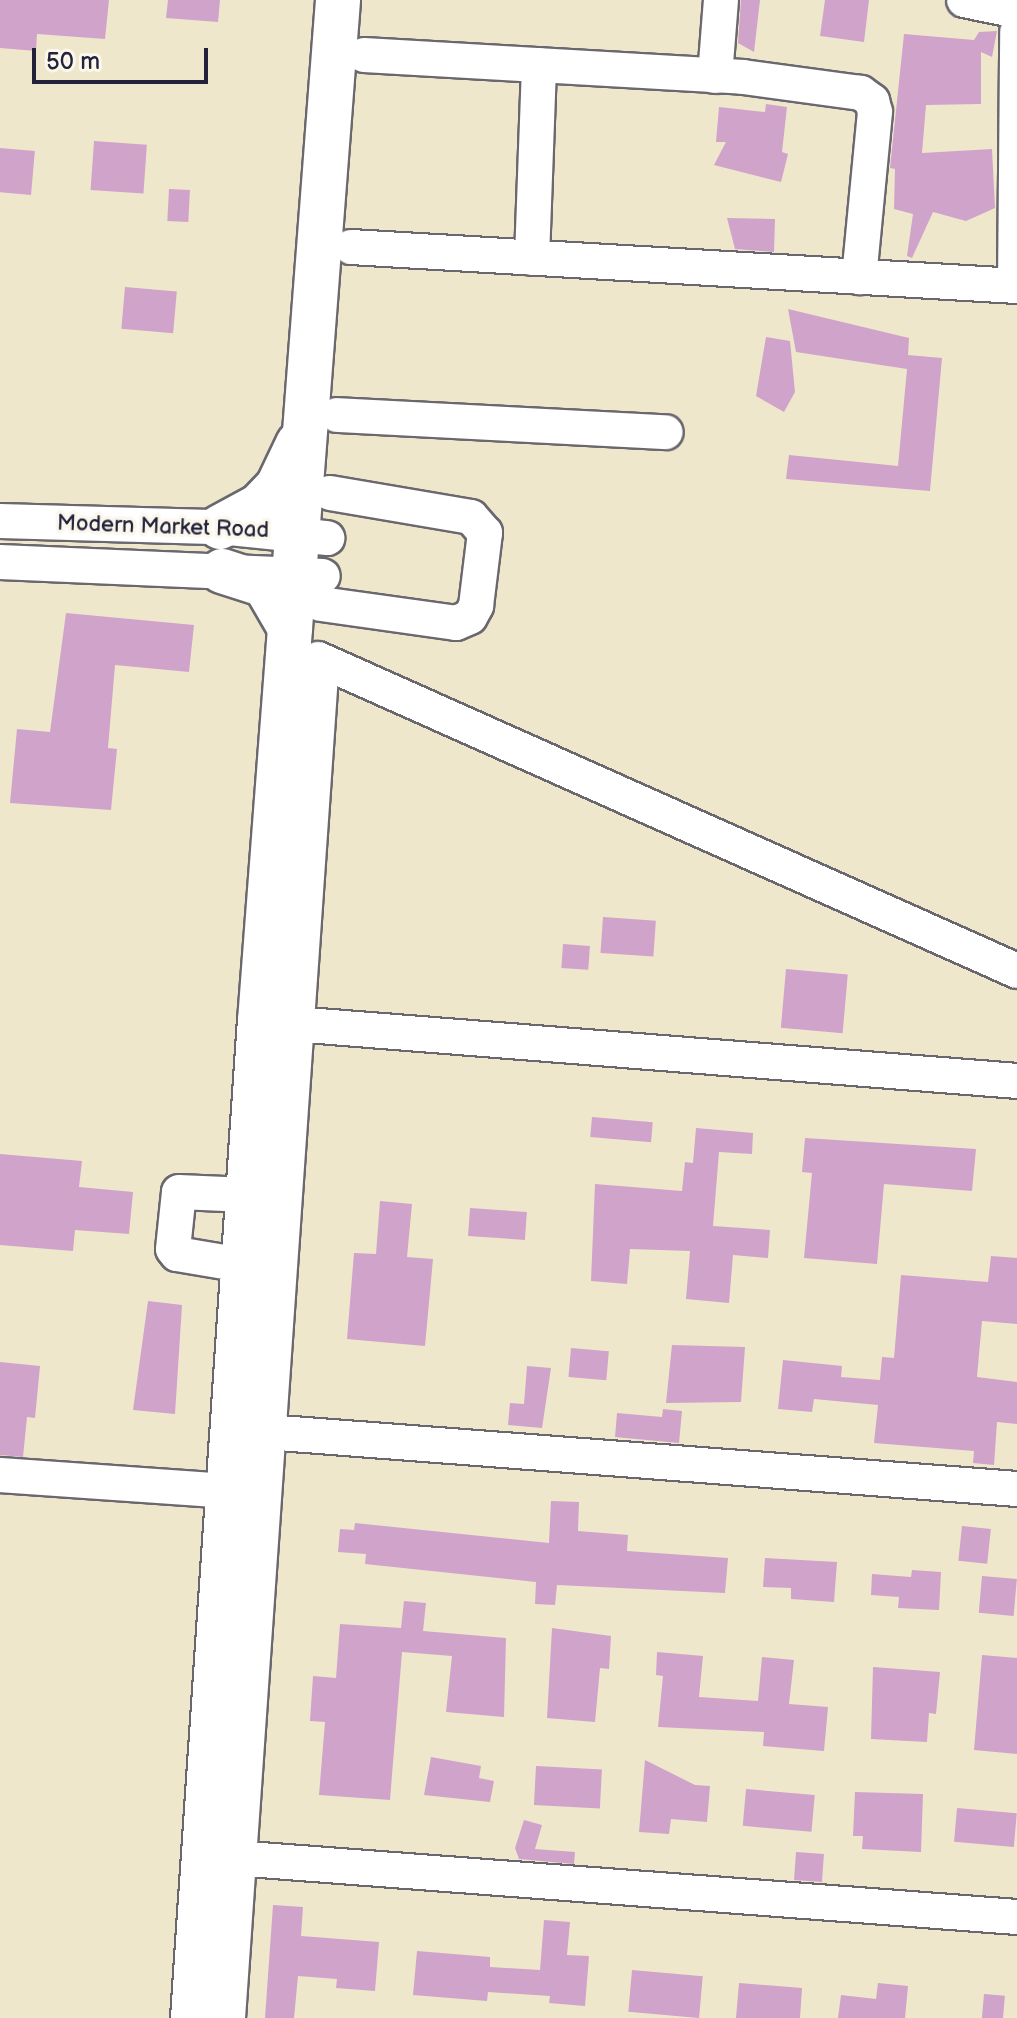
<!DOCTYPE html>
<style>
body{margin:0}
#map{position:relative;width:1017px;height:2018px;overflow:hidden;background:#efe7cc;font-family:"Balsamiq Sans",sans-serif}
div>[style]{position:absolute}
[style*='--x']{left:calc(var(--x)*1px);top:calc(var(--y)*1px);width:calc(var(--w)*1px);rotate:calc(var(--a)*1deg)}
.building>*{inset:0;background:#d0a3cb;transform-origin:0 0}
.roads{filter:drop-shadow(2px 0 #6a676e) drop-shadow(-2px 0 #6a676e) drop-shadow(0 2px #6a676e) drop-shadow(0 -2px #6a676e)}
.minor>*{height:34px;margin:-17px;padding:0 17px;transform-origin:17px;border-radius:17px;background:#fff}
.major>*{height:44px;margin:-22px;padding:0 22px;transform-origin:22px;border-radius:22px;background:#fff}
span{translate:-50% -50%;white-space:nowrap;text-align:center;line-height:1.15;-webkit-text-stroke:7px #fbf7ec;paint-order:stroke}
.street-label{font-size:22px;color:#22223b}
.scale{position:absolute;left:32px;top:48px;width:176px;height:36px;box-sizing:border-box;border:4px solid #22223b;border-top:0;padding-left:10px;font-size:24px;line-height:28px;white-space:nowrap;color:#22223b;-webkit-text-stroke:6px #fbf7ec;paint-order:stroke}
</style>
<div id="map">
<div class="building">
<i style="clip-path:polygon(0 0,109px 0,105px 39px,37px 34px,36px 51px,0 48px)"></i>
<i style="clip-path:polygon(168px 0,220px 0,218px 22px,166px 18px)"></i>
<i style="clip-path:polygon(741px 0,760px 0,754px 52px,738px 43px)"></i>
<i style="clip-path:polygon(825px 0,869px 0,864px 42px,820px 36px)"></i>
<i style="clip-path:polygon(997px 31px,992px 57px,981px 52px,981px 104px,926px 105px,922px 153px,992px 149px,995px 208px,966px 221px,933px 212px,912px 258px,907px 256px,913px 214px,894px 209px,895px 169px,890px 168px,904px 34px,974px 40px,979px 32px)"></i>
<i style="clip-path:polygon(766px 104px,787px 107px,782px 152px,788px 154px,781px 182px,714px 165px,726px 142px,716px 142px,719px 107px,765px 112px)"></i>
<i style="left:94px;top:141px;width:53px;height:49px;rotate:4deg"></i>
<i style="left:0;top:148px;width:35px;height:44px;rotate:5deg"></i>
<i style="left:169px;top:189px;width:21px;height:32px;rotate:3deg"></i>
<i style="clip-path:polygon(727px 218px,775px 219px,774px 252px,735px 249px)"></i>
<i style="left:125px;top:287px;width:52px;height:42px;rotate:5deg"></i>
<i style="clip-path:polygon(788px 309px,909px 338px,908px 355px,942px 358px,930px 491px,786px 479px,789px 455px,898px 466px,907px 369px,796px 352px)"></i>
<i style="clip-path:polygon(766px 337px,790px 341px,795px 392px,784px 412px,756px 396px)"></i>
<i style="clip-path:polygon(66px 613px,194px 625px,189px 672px,115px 665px,108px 748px,117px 749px,111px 810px,10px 803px,17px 729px,50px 732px)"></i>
<i style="left:603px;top:917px;width:53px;height:36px;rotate:4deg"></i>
<i style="left:563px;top:944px;width:27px;height:24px;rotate:4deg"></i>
<i style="left:786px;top:969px;width:62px;height:59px;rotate:5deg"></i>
<i style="left:592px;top:1117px;width:61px;height:20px;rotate:5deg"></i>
<i style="clip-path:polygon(696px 1128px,753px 1133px,752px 1154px,719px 1152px,713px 1226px,770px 1230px,768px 1258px,733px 1255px,729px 1303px,686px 1299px,690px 1251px,630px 1249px,627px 1284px,591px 1281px,595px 1184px,682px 1191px,685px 1162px,693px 1163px)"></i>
<i style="clip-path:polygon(805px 1138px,976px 1149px,972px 1191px,884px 1184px,877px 1264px,804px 1258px,812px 1173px,802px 1172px)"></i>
<i style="clip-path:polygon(0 1154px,82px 1161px,79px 1187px,133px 1192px,129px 1234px,75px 1230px,73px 1251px,0 1245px)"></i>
<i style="clip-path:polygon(380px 1201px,412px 1204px,407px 1257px,433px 1259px,425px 1346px,347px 1339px,354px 1253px,376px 1254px)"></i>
<i style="left:470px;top:1208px;width:57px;height:28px;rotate:4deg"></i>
<i style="clip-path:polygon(991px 1256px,1017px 1258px,1017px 1324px,982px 1321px,977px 1377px,1017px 1382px,1017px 1424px,997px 1422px,994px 1465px,973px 1463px,974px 1451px,874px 1443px,878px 1405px,814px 1399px,812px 1412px,778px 1409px,783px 1360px,842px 1366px,841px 1377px,880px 1380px,882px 1357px,894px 1358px,901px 1275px,988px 1282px)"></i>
<i style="clip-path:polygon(148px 1301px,182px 1305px,175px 1414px,133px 1410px)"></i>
<i style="clip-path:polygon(672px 1345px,745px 1347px,741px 1402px,666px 1403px)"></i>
<i style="left:571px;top:1348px;width:38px;height:29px;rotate:5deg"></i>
<i style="clip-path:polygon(0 1362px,40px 1366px,35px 1418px,27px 1417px,23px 1457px,0 1455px)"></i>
<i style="clip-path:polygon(527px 1366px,551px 1368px,542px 1428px,508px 1425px,510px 1403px,524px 1404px)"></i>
<i style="clip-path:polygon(663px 1409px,682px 1411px,679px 1443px,615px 1437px,617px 1413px,662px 1417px)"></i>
<i style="clip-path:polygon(551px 1501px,579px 1502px,578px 1531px,628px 1535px,627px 1551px,728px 1558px,725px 1593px,557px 1585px,555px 1605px,535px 1604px,536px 1582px,365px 1564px,366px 1554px,338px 1552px,340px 1529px,354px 1530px,355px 1523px,549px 1543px)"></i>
<i style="left:962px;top:1526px;width:29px;height:35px;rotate:6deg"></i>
<i style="clip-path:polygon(765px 1558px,837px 1562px,834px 1602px,791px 1599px,791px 1588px,763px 1587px)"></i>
<i style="clip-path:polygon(912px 1570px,941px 1572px,939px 1610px,898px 1608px,899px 1597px,871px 1595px,872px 1574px,911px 1577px)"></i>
<i style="left:982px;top:1576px;width:35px;height:37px;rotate:5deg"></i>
<i style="clip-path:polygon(404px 1601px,426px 1603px,423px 1631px,506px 1638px,504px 1717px,446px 1712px,452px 1656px,402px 1652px,390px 1800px,319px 1795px,325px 1722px,310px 1721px,313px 1676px,336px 1678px,340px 1624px,401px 1628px)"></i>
<i style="clip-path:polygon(552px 1628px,611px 1636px,609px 1669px,600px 1668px,595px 1722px,547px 1718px)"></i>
<i style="clip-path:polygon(657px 1652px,703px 1656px,699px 1697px,758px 1701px,762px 1657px,794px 1660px,789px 1704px,828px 1707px,824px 1751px,763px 1746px,764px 1732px,658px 1727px,663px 1676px,656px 1675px)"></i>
<i style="clip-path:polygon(982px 1655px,1017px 1658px,1017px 1754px,974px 1750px)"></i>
<i style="clip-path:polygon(873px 1667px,940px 1672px,936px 1714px,929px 1713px,927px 1742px,871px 1739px)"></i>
<i style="clip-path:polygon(431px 1757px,481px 1766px,479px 1778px,494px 1781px,490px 1802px,424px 1795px)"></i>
<i style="clip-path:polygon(645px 1760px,695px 1785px,710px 1786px,707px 1822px,671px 1819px,669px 1834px,639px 1832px)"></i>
<i style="left:536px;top:1766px;width:66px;height:39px;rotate:3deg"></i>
<i style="left:746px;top:1789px;width:69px;height:37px;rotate:5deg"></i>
<i style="clip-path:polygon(855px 1792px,923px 1794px,921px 1852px,862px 1849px,863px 1836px,853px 1836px)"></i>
<i style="left:957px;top:1808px;width:60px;height:34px;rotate:5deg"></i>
<i style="clip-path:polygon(524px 1820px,542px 1825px,535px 1849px,575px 1852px,574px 1864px,519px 1859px,515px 1848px)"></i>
<i style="left:796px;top:1852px;width:28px;height:28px;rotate:4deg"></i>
<i style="clip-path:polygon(273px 1905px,303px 1907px,301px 1936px,379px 1942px,375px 1991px,336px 1988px,337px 1979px,298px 1976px,294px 2018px,265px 2018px)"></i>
<i style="clip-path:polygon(544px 1920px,570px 1922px,567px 1955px,589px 1956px,585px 2006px,549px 2003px,550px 1996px,488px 1992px,487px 2001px,413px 1995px,417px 1951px,490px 1957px,490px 1967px,540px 1970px)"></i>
<i style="left:632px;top:1970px;width:71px;height:42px;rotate:5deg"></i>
<i style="clip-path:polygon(739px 1983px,802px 1988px,800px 2018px,736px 2018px)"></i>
<i style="clip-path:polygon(878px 1983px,908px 1986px,905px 2018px,838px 2018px,841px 1995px,876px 1999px)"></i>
<i style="left:984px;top:1994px;width:21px;height:24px;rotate:5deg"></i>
</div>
<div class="roads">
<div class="minor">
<i style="--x:964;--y:0;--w:54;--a:11.7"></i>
<i style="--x:364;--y:55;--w:380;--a:3.3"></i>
<i style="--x:743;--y:77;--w:119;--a:7.7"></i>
<i style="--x:861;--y:93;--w:14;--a:36"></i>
<i style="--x:872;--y:101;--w:11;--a:75"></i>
<i style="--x:875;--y:112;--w:166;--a:95.5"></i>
<i style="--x:715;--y:76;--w:76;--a:-85.5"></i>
<i style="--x:351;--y:247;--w:667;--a:3.35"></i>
<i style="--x:532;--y:258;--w:193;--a:-87.9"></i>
<i style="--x:1015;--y:286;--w:254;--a:-89.5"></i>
<i style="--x:337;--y:415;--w:329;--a:3"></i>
<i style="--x:0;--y:521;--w:220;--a:1.6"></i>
<i style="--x:220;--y:527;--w:108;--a:5.9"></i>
<i style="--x:0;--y:562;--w:323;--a:2.5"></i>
<i style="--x:321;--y:604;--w:136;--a:8"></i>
<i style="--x:456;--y:623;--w:15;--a:-23"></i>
<i style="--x:470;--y:617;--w:13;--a:-61"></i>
<i style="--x:476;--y:606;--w:74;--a:-83"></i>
<i style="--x:485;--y:533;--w:21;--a:-131"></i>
<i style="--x:471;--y:517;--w:143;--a:-170.3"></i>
<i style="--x:318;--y:659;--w:765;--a:24.05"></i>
<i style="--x:268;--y:1022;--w:751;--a:4.5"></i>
<i style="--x:242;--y:1265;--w:66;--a:-170.4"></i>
<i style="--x:177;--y:1254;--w:6;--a:-129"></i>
<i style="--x:173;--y:1249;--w:57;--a:-84"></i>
<i style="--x:179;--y:1192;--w:69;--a:2.5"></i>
<i style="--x:266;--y:1432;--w:753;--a:4.34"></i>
<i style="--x:0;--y:1475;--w:228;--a:4"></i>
<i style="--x:234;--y:1858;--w:785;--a:4.31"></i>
</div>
<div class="major">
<i style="--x:220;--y:527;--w:44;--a:-28.3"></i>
<i style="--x:259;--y:506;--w:28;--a:-46"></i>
<i style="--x:278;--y:486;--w:47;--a:-64.5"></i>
<i style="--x:222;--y:571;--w:45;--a:18"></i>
<i style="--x:265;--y:585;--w:50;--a:59.8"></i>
<i style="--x:193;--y:2018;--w:999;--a:-86.16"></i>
<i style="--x:260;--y:1021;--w:1024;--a:-85.63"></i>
<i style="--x:223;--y:2018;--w:1345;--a:-86.04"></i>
</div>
</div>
<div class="street-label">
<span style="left:163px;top:527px;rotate:2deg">Modern Market Road</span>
</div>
<div class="scale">50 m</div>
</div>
